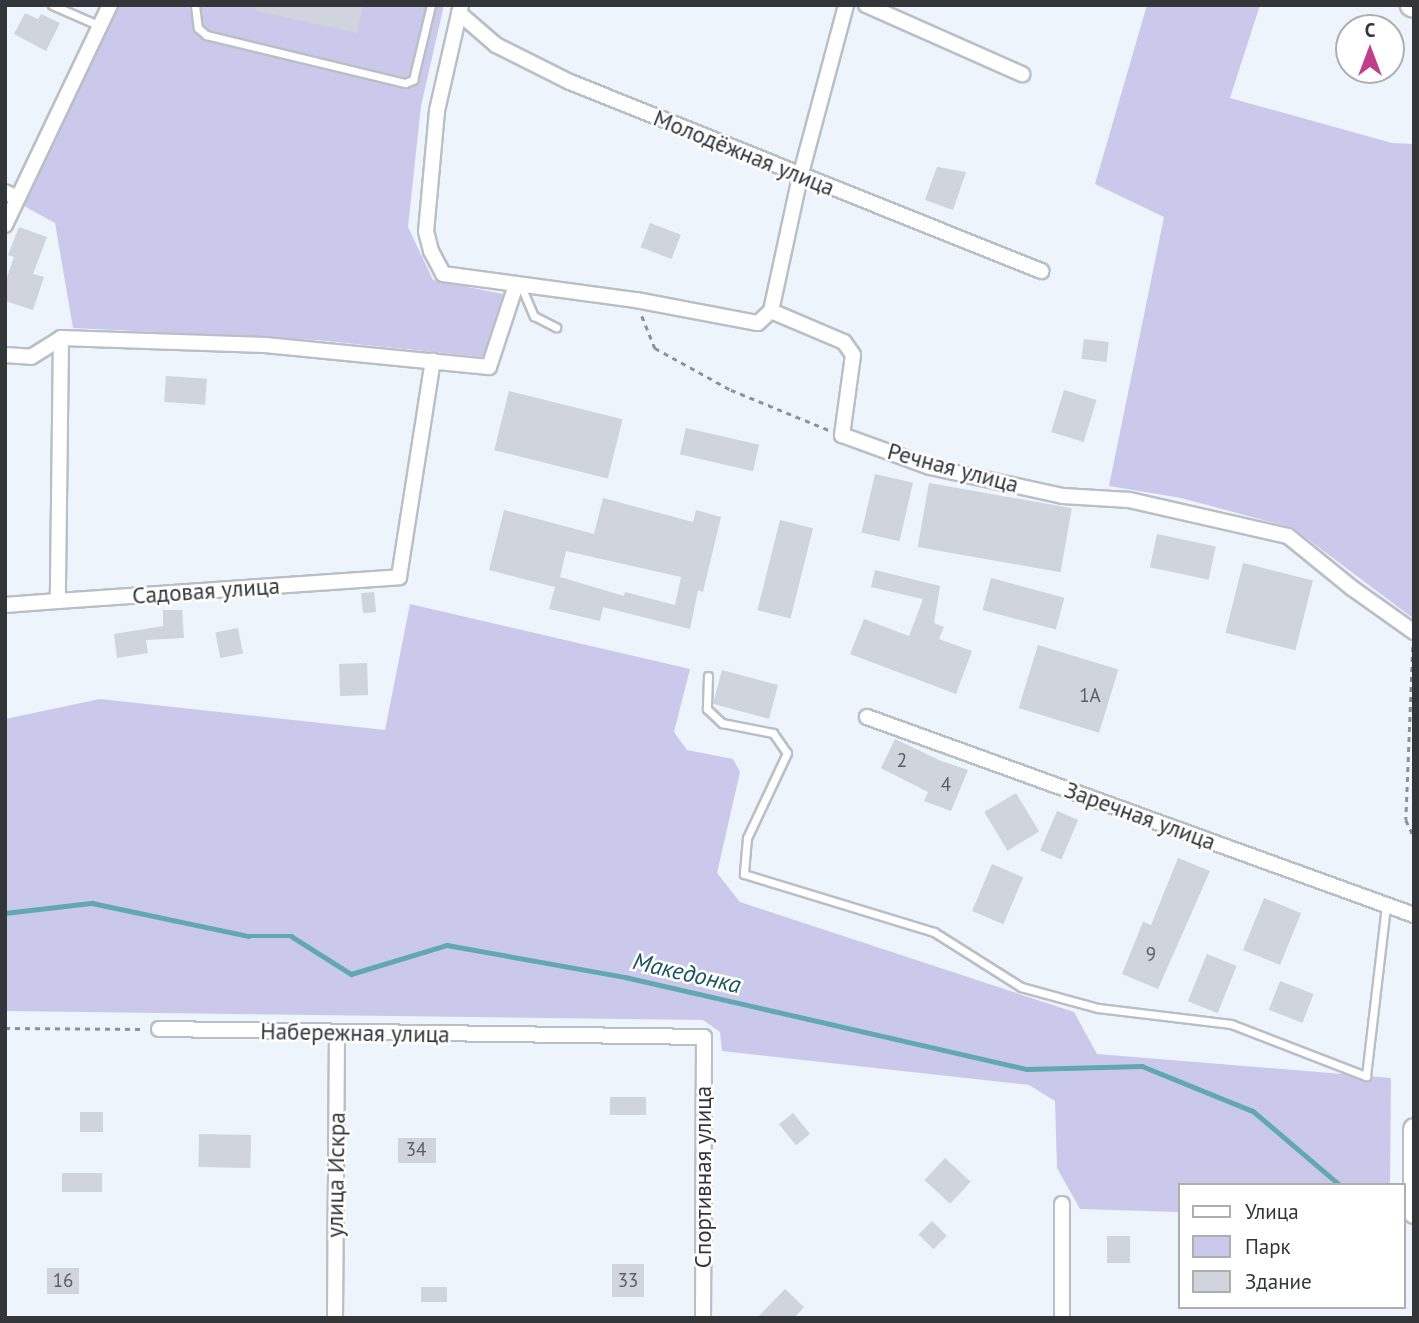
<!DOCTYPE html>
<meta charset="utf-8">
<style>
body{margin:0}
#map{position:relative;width:1419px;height:1323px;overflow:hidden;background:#edf4fb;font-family:"PT Sans",sans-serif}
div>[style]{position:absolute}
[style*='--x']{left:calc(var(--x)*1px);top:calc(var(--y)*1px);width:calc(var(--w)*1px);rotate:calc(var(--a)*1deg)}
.green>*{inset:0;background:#cbc9eb}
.stream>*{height:4.5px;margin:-2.25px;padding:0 2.25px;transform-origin:2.25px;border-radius:2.25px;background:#62a8b0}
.building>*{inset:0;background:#d0d4dc;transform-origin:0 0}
.path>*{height:2.5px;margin-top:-1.25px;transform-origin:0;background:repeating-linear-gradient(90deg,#8c9195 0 5px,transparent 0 10px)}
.roads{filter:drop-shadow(2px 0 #b9bfc6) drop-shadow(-2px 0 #b9bfc6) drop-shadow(0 2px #b9bfc6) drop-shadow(0 -2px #b9bfc6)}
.lane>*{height:7px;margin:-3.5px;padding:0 3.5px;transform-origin:3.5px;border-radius:3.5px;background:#fff}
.street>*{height:14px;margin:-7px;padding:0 7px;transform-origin:7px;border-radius:7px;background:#fff}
.secondary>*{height:21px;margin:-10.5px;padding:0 10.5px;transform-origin:10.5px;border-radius:10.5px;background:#fff}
span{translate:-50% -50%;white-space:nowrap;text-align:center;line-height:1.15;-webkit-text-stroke:5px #fff;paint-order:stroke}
.number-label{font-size:19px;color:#5a5e61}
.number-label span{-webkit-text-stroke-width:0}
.street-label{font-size:23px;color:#333638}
.water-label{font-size:24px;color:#19555c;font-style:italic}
.frame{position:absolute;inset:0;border:7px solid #333638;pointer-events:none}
.legend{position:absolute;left:1178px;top:1183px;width:228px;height:126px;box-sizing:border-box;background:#fff;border:2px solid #adafaf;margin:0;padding:9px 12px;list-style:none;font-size:21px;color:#333638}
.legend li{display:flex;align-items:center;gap:14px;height:35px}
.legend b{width:35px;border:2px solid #adafaf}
.north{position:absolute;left:1335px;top:14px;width:70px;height:70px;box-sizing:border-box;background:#fff;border:2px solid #adafaf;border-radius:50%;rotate:0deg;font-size:19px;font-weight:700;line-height:28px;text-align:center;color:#333638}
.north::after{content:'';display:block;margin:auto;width:24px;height:32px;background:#c03f88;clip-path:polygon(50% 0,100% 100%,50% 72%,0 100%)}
</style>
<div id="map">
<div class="green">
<i style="clip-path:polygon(116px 5px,444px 5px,421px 106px,408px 227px,433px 280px,503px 294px,483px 357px,316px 340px,73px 328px,55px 223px,24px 206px)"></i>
<i style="clip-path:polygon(1147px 5px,1260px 5px,1230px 98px,1392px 143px,1414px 144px,1414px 619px,1293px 528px,1181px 498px,1109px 486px,1164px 217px,1095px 184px)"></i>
<i style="clip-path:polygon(410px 604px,690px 669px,674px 732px,687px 750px,733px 759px,740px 772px,717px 873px,740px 902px,1074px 1012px,1097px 1054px,1391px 1078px,1390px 1185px,1179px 1185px,1179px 1212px,1080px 1209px,1057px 1168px,1055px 1101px,1029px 1085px,722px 1051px,720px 1032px,703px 1020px,5px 1011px,5px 719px,100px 699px,385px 730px)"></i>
</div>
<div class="stream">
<i style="--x:5;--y:913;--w:88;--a:-6.6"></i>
<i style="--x:92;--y:903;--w:160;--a:11.9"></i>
<i style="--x:249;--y:936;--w:42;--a:0"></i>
<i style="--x:291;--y:936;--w:71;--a:32.3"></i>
<i style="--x:351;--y:974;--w:100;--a:-16.8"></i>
<i style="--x:447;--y:945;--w:181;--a:10.2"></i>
<i style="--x:625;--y:977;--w:412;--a:12.9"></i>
<i style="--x:1027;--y:1069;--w:115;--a:-1.5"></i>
<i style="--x:1142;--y:1066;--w:120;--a:22.1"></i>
<i style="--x:1253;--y:1111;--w:114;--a:40.4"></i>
</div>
<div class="building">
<i style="clip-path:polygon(256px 5px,363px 5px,357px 33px,256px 11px)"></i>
<i style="clip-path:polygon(25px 13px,38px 19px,41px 14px,60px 23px,46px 51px,14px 34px)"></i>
<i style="clip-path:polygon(937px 167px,966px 172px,953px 210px,925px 200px)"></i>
<i style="left:650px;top:223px;width:33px;height:26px;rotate:21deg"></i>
<i style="clip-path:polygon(19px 227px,47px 237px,33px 274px,44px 277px,33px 310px,5px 301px,5px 283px,14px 257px,8px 255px)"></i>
<i style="left:1084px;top:339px;width:25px;height:20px;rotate:7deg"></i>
<i style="left:166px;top:376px;width:41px;height:26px;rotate:4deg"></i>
<i style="left:1064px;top:390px;width:34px;height:44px;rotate:17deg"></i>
<i style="left:509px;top:391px;width:117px;height:61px;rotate:14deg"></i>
<i style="left:686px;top:428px;width:75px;height:27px;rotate:13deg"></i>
<i style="left:875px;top:474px;width:39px;height:60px;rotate:13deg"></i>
<i style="left:929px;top:483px;width:145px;height:65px;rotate:10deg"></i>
<i style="clip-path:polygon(evenodd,603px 498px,693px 522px,696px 510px,721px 517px,703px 592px,698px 590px,690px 629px,603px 607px,600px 621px,549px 609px,555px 587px,489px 570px,504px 510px,594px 534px,603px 498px,566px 551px,681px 577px,675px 605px,625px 592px,624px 596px,560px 577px,566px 551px)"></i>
<i style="left:780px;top:520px;width:34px;height:93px;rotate:14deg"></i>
<i style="left:1157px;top:534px;width:60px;height:34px;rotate:12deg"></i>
<i style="left:1243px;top:563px;width:72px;height:72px;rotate:14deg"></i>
<i style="clip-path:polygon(875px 570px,940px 586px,934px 623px,944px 627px,939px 639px,972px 651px,956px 694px,850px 654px,864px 619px,909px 636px,923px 599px,871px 587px)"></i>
<i style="left:991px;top:578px;width:76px;height:33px;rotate:15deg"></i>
<i style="left:374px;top:592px;width:20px;height:13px;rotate:84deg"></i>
<i style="clip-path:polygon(163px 610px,182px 610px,184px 638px,146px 640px,148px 653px,117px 658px,114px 634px,163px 626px)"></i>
<i style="left:238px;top:628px;width:26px;height:23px;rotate:79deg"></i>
<i style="left:1038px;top:645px;width:84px;height:66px;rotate:17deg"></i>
<i style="left:367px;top:663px;width:32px;height:28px;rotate:88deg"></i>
<i style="left:722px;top:670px;width:58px;height:35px;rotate:15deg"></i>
<i style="clip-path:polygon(895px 739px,941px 761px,968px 770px,951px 811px,924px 801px,928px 792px,881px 768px)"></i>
<i style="left:1016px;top:793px;width:45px;height:37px;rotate:59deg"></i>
<i style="left:1057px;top:811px;width:23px;height:43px;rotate:23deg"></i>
<i style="clip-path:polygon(1178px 858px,1210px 871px,1158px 989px,1122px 974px,1143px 922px,1151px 925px)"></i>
<i style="left:992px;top:864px;width:34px;height:51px;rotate:23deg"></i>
<i style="left:1264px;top:898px;width:40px;height:56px;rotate:22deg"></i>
<i style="left:1207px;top:954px;width:32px;height:51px;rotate:22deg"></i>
<i style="left:1280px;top:981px;width:36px;height:31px;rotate:21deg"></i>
<i style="left:610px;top:1097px;width:36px;height:18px"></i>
<i style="left:80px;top:1112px;width:23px;height:20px"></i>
<i style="left:793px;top:1113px;width:27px;height:18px;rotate:51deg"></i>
<i style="left:199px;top:1134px;width:52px;height:33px;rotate:1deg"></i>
<i style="left:398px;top:1138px;width:38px;height:25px"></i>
<i style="left:945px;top:1158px;width:35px;height:30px;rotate:43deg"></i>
<i style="left:62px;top:1173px;width:40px;height:19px"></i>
<i style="left:932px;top:1221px;width:21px;height:19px;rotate:45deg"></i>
<i style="left:1107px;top:1236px;width:23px;height:27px"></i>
<i style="left:612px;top:1264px;width:32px;height:33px"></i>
<i style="left:47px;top:1268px;width:32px;height:26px"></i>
<i style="left:421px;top:1287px;width:26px;height:15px"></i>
<i style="clip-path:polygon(785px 1289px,804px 1307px,794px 1318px,757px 1318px)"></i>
</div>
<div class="path">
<i style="--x:642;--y:316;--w:35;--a:68"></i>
<i style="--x:655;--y:348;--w:87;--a:28.9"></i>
<i style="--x:731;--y:390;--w:106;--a:22.2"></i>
<i style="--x:1413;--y:647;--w:173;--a:92.3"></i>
<i style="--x:1406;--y:820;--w:19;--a:65"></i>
<i style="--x:5;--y:1028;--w:140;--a:0.4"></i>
</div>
<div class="roads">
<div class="lane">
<i style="--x:52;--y:5;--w:52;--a:23.6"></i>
<i style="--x:195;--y:5;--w:23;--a:83"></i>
<i style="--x:198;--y:28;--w:11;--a:41"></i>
<i style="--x:206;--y:35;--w:205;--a:13.6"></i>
<i style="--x:405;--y:83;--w:9;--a:-21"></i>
<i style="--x:413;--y:80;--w:77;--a:-76.5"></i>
<i style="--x:521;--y:286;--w:33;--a:67"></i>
<i style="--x:534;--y:316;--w:25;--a:27"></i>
<i style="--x:708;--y:676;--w:33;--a:92"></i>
<i style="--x:707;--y:709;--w:21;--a:43"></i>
<i style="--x:722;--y:723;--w:52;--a:11.1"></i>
<i style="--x:773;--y:733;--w:24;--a:55"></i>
<i style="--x:787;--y:753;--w:94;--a:115.2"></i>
<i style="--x:747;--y:838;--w:36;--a:95"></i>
<i style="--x:744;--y:874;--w:199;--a:17"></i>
<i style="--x:934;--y:932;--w:103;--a:32.3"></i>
<i style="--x:1021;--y:987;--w:80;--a:15.3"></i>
<i style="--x:1098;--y:1008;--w:134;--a:6.9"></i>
<i style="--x:1231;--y:1024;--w:145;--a:21.1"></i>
<i style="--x:1366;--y:1076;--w:172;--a:-83.3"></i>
</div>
<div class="street">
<i style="--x:461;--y:5;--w:109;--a:102.8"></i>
<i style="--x:437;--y:111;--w:121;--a:95.2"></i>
<i style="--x:426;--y:231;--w:21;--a:76"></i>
<i style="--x:431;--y:251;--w:26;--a:62"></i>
<i style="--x:443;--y:274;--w:195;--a:7.7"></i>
<i style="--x:636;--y:300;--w:124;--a:10.7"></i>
<i style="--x:758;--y:323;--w:18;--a:-43"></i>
<i style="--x:771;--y:311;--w:79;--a:23"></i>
<i style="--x:844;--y:342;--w:16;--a:55"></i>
<i style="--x:853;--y:355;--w:81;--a:97.8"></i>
<i style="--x:842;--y:435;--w:94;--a:20"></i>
<i style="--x:930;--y:467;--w:136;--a:12.3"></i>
<i style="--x:1063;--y:496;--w:66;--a:3.5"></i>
<i style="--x:1129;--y:500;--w:163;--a:12.8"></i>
<i style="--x:1288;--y:536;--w:82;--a:39.1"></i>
<i style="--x:1352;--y:588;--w:76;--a:35.4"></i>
<i style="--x:866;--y:5;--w:171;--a:23.9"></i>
<i style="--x:459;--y:13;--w:49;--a:40.9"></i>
<i style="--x:496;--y:45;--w:83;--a:26.6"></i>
<i style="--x:570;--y:82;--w:508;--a:21.86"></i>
<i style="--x:5;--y:192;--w:14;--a:25"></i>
<i style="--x:5;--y:225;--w:244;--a:-64.5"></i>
<i style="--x:771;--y:311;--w:137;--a:-77.8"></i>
<i style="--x:800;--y:177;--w:178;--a:-75"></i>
<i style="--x:61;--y:338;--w:263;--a:90.7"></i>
<i style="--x:58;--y:601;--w:342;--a:-4"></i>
<i style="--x:399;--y:577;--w:219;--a:-81.1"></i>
<i style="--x:5;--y:355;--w:26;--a:4"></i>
<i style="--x:31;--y:357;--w:36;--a:-32"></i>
<i style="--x:61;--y:338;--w:204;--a:2"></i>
<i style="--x:265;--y:345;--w:225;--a:5.6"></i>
<i style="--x:489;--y:367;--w:86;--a:-71.8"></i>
<i style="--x:5;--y:605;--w:53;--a:-4.3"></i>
<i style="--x:867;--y:717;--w:582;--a:19.9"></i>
<i style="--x:159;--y:1029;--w:545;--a:0.84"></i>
<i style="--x:704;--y:1037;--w:281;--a:90.2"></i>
<i style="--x:1062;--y:1204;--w:114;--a:90"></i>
<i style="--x:335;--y:1318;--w:285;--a:-89.6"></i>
</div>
<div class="secondary">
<i style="--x:1411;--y:5;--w:3;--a:18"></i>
<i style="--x:1414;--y:1129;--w:83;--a:90"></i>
</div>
</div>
<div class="number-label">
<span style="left:1090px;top:696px">1А</span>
<span style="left:902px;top:761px">2</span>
<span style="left:946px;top:785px">4</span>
<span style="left:1151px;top:955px">9</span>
<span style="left:416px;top:1150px">34</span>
<span style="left:63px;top:1281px">16</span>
<span style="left:628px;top:1281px">33</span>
</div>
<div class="street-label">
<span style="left:744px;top:153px;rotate:22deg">Молодёжная улица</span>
<span style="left:953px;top:468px;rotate:15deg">Речная улица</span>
<span style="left:206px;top:591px;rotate:-4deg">Садовая улица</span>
<span style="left:1140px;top:816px;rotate:20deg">Заречная улица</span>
<span style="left:355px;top:1033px;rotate:1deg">Набережная улица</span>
<span style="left:336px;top:1175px;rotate:-89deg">улица Искра</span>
<span style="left:703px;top:1177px;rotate:-90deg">Спортивная улица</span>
</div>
<div class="water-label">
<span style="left:687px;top:973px;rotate:13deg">Македонка</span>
</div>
<div class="frame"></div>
<ul class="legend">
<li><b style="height:9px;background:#fff"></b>Улица</li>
<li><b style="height:19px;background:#cbc9eb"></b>Парк</li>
<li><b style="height:19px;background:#d0d4dc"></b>Здание</li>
</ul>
<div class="north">С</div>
</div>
